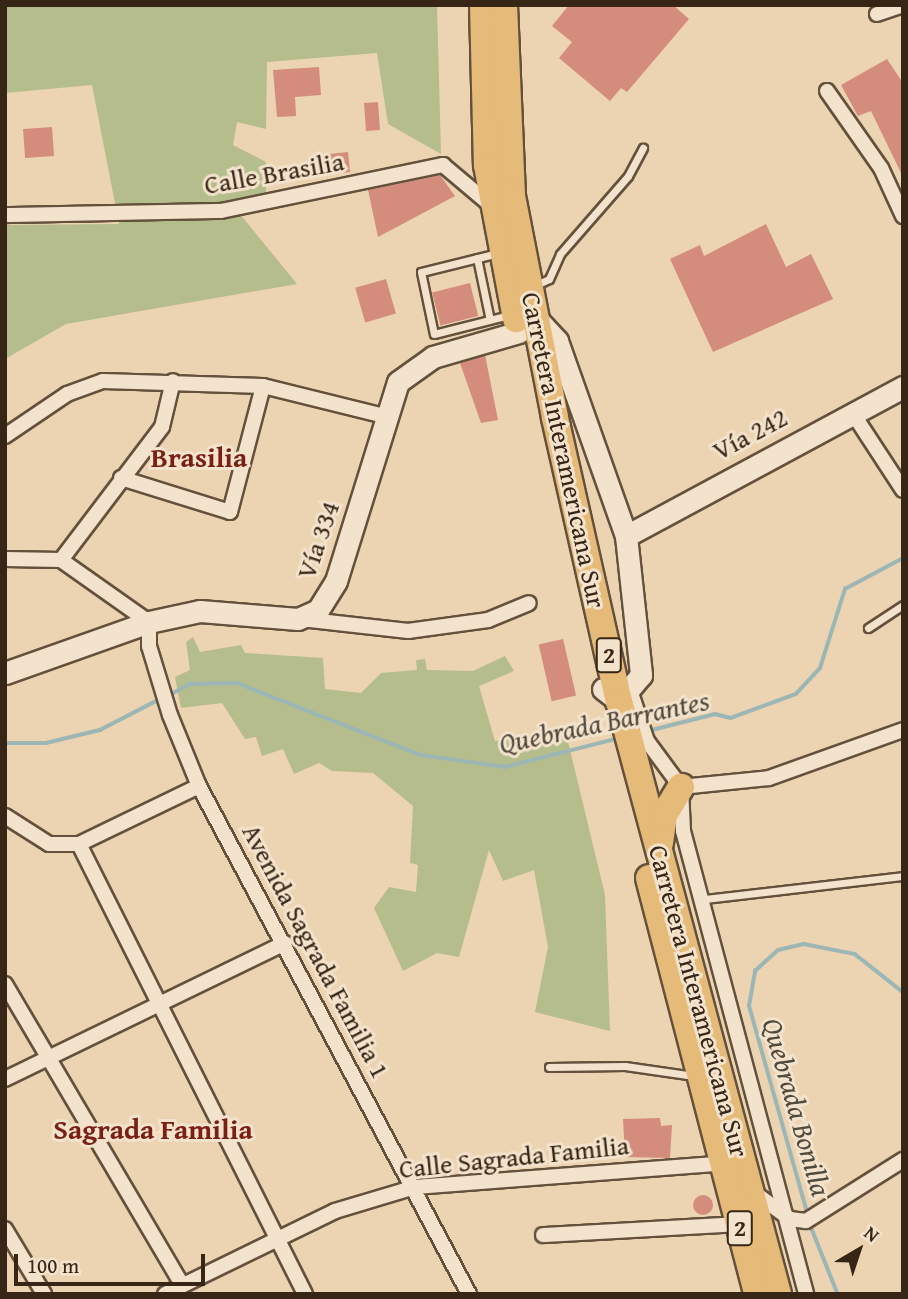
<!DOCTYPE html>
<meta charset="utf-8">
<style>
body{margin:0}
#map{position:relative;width:908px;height:1299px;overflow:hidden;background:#ecd3b1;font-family:"Gentium Book Plus",serif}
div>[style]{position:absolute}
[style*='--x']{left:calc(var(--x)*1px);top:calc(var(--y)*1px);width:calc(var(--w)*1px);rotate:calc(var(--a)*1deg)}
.green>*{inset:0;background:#b6bd8d}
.stream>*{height:3.5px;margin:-1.75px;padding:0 1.75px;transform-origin:1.75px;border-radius:1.75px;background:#9bb6b4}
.building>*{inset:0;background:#d48c7c;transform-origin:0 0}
.round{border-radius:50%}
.roads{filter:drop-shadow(2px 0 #64513c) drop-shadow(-2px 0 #64513c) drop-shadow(0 2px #64513c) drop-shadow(0 -2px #64513c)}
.lane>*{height:7px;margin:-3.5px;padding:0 3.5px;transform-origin:3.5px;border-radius:3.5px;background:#f3e2cc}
.street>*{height:14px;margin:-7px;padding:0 7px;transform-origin:7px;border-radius:7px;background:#f3e2cc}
.secondary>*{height:21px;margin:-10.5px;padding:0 10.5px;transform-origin:10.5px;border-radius:10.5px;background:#f3e2cc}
.highway>*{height:26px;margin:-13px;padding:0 13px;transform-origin:13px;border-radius:13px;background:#e6ba78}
span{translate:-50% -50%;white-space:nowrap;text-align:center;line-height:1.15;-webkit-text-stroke:6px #f3e2cc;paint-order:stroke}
.shield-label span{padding:2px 5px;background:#f3e2cc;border:2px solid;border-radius:5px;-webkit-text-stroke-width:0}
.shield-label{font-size:24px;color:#372615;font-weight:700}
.street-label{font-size:26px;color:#372615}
.neighbourhood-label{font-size:28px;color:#7a1f14;font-weight:700}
.water-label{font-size:28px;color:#504a3d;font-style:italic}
.frame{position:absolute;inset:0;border:7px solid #372615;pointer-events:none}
.north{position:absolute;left:824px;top:1215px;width:70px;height:70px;-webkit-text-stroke:5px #f3e2cc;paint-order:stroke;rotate:39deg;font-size:19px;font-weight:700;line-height:28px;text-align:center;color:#372615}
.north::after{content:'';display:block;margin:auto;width:24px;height:32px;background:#372615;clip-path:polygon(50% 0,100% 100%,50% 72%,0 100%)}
.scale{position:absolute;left:14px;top:1254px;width:191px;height:32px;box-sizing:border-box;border:4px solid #372615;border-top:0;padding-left:9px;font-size:21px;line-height:24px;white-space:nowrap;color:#372615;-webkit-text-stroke:5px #f3e2cc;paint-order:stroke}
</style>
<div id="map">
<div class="green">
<i style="clip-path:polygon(5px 5px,437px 5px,441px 154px,388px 124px,377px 53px,267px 62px,266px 129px,237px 122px,233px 145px,266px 162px,266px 196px,231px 203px,297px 284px,66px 324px,5px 359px,5px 225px,119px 224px,92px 85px,5px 93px)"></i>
<i style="clip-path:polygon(193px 637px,200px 652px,241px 645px,245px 653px,323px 658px,325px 689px,361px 693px,381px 673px,417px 670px,416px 660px,425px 659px,427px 670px,473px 671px,505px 656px,514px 671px,479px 686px,495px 741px,565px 729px,605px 895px,610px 1031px,535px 1012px,548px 947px,534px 870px,503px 881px,489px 850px,459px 957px,437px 953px,403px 971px,374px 908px,389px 887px,416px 892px,418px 865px,410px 863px,413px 806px,373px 773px,332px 771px,319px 763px,294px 774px,283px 749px,262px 756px,256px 737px,245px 739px,222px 703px,181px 708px,175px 677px,190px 670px,186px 642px)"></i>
</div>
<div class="stream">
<i style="--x:169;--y:695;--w:25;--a:-27"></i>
<i style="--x:191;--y:684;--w:46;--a:-1.2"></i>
<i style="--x:237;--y:683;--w:198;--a:21.4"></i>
<i style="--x:421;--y:755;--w:85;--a:8.1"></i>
<i style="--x:505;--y:767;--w:119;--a:-14.2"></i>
<i style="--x:648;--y:731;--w:69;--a:-14.2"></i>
<i style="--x:715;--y:714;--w:16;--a:14"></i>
<i style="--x:731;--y:718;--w:69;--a:-20.3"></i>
<i style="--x:796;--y:694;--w:35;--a:-47"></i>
<i style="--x:820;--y:668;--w:83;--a:-72.4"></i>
<i style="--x:845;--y:589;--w:66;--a:-28.1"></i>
<i style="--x:5;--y:743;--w:41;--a:0"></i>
<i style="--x:46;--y:743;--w:56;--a:-13.5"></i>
<i style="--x:100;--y:730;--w:70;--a:-27.3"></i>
<i style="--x:808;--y:1216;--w:218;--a:-105.7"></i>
<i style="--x:749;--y:1006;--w:36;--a:-80"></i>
<i style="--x:755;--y:971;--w:31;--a:-42"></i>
<i style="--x:778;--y:950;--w:27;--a:-13"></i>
<i style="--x:804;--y:944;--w:52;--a:11.1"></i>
<i style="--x:855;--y:954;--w:61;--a:38.4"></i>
<i style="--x:810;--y:1224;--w:75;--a:68.2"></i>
</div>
<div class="building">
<i style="clip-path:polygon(569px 5px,673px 5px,689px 19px,627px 92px,621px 88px,610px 101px,559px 58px,572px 42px,552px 26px)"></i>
<i style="clip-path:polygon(887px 59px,903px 83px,903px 177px,871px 111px,858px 116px,841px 85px)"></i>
<i style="clip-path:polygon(319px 67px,321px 95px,295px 97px,296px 116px,277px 117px,273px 70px)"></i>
<i style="left:378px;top:102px;width:28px;height:14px;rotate:86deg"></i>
<i style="left:52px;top:127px;width:29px;height:29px;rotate:86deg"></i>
<i style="left:348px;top:152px;width:20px;height:31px;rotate:84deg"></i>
<i style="clip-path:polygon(440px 175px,455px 196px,378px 237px,368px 190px)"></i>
<i style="clip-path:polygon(766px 224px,786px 267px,811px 254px,833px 299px,713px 352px,670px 259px,700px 245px,704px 256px)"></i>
<i style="left:386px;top:279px;width:36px;height:32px;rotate:74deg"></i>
<i style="left:470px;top:283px;width:34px;height:39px;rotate:76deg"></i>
<i style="clip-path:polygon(485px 355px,498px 420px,481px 423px,460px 363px)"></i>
<i style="left:563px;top:639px;width:58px;height:25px;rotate:77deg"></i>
<i style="clip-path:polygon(660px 1118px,661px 1126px,672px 1125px,670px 1158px,625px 1157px,623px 1119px)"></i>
<i class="round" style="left:693px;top:1195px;width:20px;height:20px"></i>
</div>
<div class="roads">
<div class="lane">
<i style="--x:498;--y:253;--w:79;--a:166.1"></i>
<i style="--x:421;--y:272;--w:63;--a:78.2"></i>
<i style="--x:434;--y:334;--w:77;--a:-14.2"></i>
<i style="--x:477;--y:258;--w:63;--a:78.2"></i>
<i style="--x:536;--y:285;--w:14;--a:-25"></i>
<i style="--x:549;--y:279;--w:27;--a:-66"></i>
<i style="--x:560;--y:254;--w:103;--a:-48.9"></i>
<i style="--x:628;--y:176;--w:32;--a:-62"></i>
<i style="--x:868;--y:628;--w:42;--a:-33.3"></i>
<i style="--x:704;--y:899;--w:200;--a:-6.6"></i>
<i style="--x:549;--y:1067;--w:76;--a:-0.8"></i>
<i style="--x:625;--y:1066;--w:70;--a:8.2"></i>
</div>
<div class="street">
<i style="--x:877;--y:14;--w:28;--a:-19"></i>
<i style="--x:827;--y:91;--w:94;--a:55"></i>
<i style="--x:881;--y:168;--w:53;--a:65.4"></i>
<i style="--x:5;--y:215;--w:216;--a:-1.1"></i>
<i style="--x:221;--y:211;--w:227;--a:-11.7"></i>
<i style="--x:443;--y:165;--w:65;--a:40"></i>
<i style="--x:852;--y:412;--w:93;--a:56.8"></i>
<i style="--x:5;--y:436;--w:75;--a:-34.1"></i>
<i style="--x:67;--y:394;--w:38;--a:-20"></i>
<i style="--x:103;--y:381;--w:160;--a:1.8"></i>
<i style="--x:263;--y:386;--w:125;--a:13.9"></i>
<i style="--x:121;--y:478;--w:114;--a:17.3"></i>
<i style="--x:230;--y:512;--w:130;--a:-75.3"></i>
<i style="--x:5;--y:559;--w:56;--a:1"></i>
<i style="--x:61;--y:560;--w:108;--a:35.2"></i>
<i style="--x:149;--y:622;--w:24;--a:90"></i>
<i style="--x:149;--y:646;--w:72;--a:73.1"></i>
<i style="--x:170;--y:715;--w:77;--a:67.8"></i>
<i style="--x:199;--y:786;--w:575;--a:62.01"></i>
<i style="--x:61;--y:560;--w:167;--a:-52.8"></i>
<i style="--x:162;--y:427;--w:47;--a:-76.6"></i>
<i style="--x:301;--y:619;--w:108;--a:6.4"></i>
<i style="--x:408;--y:631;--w:81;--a:-7.8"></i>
<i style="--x:488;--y:620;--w:44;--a:-22.5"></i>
<i style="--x:631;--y:693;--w:51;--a:71.6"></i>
<i style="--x:647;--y:741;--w:57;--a:53.5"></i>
<i style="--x:681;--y:787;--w:44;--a:87.4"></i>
<i style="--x:683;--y:831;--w:479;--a:75.1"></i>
<i style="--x:681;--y:787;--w:88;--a:-5.8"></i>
<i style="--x:769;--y:778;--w:142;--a:-19.7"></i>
<i style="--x:5;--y:816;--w:52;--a:32.5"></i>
<i style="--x:49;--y:844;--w:30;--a:0"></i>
<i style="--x:79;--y:844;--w:133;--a:-25.8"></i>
<i style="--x:79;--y:844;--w:504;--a:63.33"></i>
<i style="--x:5;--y:984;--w:349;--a:59.5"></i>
<i style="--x:5;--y:1079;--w:311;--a:-25.9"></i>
<i style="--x:752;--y:1191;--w:47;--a:36.4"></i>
<i style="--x:790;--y:1219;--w:16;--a:7"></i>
<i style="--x:806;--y:1221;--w:115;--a:-32.2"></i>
<i style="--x:5;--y:1229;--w:76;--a:59"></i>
<i style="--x:543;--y:1235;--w:195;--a:-3.2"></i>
<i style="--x:165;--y:1294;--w:189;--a:-26"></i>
<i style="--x:335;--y:1211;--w:84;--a:-16.7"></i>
<i style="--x:415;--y:1187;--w:314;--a:-4.4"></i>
</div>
<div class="secondary">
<i style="--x:534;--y:316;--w:34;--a:47"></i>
<i style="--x:557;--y:341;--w:207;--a:70.5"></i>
<i style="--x:626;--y:536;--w:140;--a:83.8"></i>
<i style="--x:641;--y:675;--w:34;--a:130"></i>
<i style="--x:619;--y:701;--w:20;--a:-143"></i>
<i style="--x:626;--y:536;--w:315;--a:-28.3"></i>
<i style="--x:5;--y:673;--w:153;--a:-19.5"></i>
<i style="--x:149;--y:622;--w:52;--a:-12.2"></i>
<i style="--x:200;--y:611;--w:98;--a:4.7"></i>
<i style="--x:298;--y:619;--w:22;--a:-24"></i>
<i style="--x:318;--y:610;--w:34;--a:-58"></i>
<i style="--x:336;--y:581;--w:208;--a:-72.7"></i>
<i style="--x:398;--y:382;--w:43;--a:-35.5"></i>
<i style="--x:433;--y:357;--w:90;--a:-16.2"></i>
</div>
<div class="highway">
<i style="--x:483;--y:5;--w:160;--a:88.6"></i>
<i style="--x:487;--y:165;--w:157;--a:79.3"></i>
<i style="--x:504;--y:5;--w:191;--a:87.6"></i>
<i style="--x:512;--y:196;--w:226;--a:79"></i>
<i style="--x:555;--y:418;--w:290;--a:77.3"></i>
<i style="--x:619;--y:701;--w:614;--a:74.99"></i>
<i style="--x:660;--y:843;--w:28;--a:-82"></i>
<i style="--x:664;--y:815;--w:33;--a:-59"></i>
<i style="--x:649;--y:878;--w:430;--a:75.4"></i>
</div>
</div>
<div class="shield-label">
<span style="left:609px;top:655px">2</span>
<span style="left:740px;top:1228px">2</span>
</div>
<div class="street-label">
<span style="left:274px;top:173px;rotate:-10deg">Calle Brasilia</span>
<span style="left:750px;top:434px;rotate:-28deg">Vía 242</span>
<span style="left:564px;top:450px;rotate:78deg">Carretera Interamericana Sur</span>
<span style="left:318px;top:540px;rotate:-71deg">Vía 334</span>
<span style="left:316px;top:951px;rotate:62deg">Avenida Sagrada Familia 1</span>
<span style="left:699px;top:1001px;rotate:75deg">Carretera Interamericana Sur</span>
<span style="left:514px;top:1157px;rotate:-6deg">Calle Sagrada Familia</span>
</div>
<div class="neighbourhood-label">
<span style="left:199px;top:457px">Brasilia</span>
<span style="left:153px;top:1129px">Sagrada Familia</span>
</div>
<div class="water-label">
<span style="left:604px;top:722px;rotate:-12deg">Quebrada Barrantes</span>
<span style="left:797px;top:1107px;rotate:74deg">Quebrada Bonilla</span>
</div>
<div class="frame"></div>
<div class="north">N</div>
<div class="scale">100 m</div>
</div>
